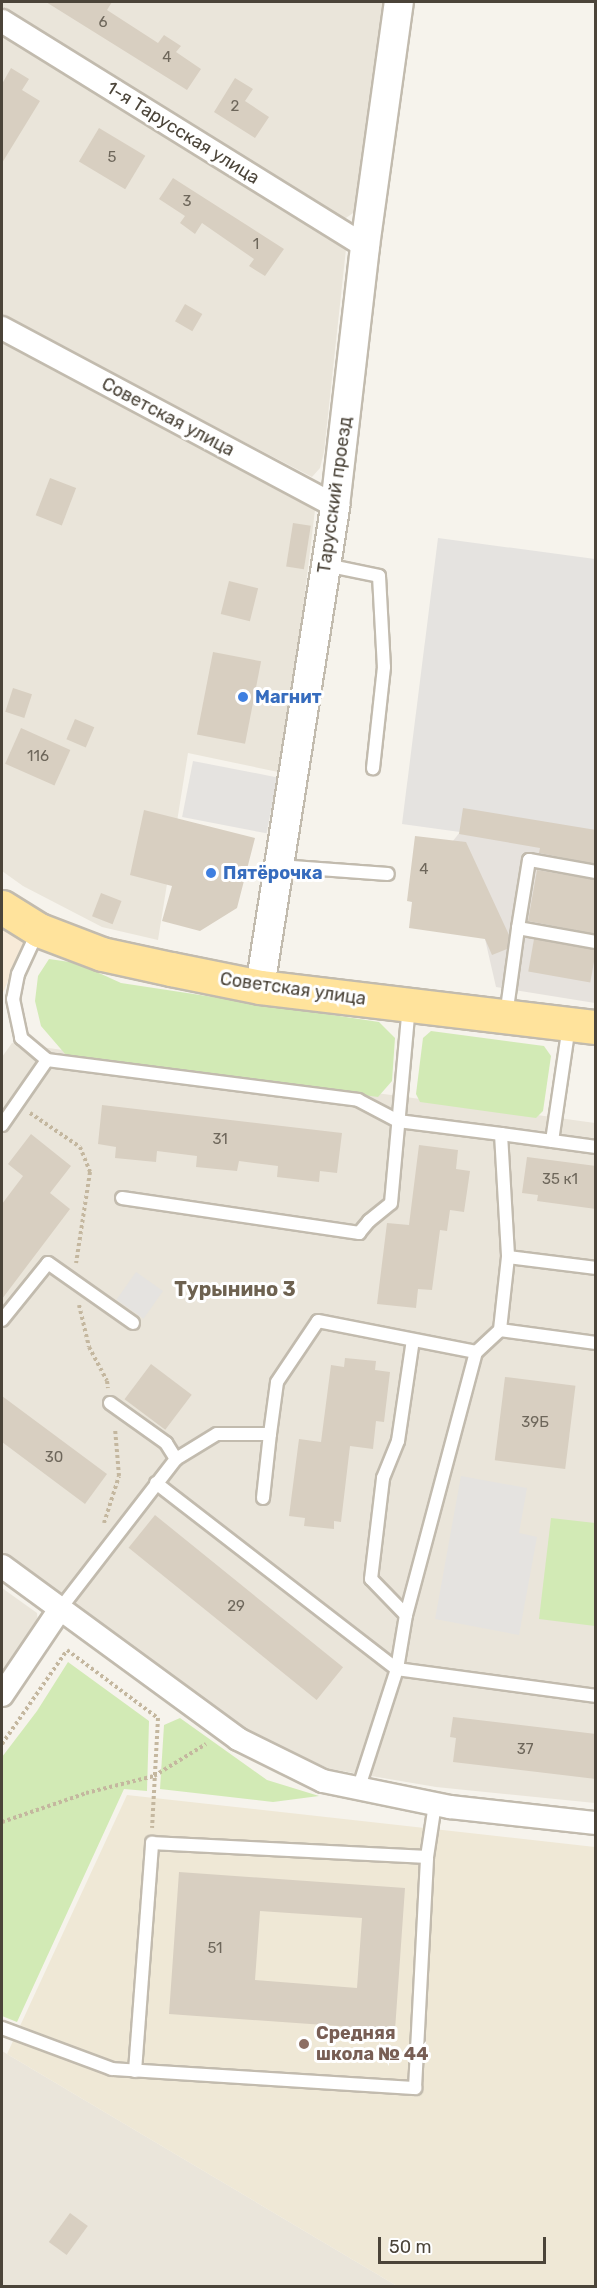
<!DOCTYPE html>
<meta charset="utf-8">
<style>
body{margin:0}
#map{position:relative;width:597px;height:2288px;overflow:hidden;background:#f6f3ec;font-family:Rubik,sans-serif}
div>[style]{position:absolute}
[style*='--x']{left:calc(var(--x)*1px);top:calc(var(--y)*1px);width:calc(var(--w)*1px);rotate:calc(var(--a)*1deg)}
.residential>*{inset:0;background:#eae5da}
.commercial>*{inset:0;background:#f7ead8}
.industrial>*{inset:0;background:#e6e2dd}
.education>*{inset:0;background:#efe8d6}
.green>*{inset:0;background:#d2eab5}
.parking>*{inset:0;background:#e5e3e0;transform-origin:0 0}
.building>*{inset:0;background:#d8cfc1;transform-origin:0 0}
.path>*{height:4px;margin-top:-2px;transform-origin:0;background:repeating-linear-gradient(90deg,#c4b79f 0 3px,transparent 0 6px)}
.roads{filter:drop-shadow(2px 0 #c2bbae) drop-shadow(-2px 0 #c2bbae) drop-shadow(0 2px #c2bbae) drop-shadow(0 -2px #c2bbae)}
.service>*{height:12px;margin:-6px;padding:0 6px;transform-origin:6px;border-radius:6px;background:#fff}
.minor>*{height:22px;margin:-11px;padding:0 11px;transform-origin:11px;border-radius:11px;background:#fff}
.tertiary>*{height:28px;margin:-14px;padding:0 14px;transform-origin:14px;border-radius:14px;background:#fff}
.primary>*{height:33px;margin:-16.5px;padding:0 16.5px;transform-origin:16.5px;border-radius:16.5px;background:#ffe39c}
.dots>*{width:16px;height:16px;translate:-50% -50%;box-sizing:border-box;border:3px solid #fff;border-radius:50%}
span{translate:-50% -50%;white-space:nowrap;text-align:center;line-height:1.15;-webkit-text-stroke:6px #fff;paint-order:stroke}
.number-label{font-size:15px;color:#6e675b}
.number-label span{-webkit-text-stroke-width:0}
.street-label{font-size:18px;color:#4b4439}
.shop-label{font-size:18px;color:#366cbe;font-weight:700}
.left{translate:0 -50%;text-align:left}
.education-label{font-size:18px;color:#785e54;font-weight:700}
.neighbourhood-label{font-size:20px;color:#6e6250;font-weight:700}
.frame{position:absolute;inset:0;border:3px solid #4b4439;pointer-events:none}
.scale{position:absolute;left:378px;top:2237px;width:168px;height:27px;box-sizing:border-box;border:3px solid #4b4439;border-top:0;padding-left:8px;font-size:18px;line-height:21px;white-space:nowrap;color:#4b4439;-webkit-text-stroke:4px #fff;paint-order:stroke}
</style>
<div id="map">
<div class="residential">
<i style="clip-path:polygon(2px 2px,385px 2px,356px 211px,343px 220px,2px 10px)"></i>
<i style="clip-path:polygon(2px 28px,335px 232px,346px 249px,324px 452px,320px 468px,312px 477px,2px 317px)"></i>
<i style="clip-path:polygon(2px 335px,177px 426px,315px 510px,283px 773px,188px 753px,158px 940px,102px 927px,23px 886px,2px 871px)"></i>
<i style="clip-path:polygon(12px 1043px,595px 1123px,595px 1803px,436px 1787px,330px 1769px,244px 1730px,2px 1552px,2px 1057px)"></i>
<i style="clip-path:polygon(2px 1588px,37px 1613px,39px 1634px,2px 1686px)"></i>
<i style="clip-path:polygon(2px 2051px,7px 2054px,397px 2286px,2px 2286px)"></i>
</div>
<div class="commercial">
<i style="clip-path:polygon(2px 927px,25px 941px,2px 995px)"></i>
</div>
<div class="industrial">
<i style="clip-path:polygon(595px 830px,595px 1003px,496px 987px,485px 939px,442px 855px,460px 832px)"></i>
</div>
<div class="education">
<i style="clip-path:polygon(127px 1795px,595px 1847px,595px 2286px,397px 2286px,7px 2054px)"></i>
</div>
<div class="green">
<i style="clip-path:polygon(49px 959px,77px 963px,121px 983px,379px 1022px,395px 1038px,392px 1081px,378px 1097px,66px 1055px,41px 1026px,35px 1001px,38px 976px)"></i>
<i style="clip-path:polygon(431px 1031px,544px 1046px,551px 1056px,543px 1111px,536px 1118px,420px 1102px,416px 1094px,423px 1038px)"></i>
<i style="clip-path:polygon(551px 1518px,595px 1523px,595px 1626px,539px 1619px)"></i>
<i style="clip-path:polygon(68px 1662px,149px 1721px,147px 1791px,124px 1789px,17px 2022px,2px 2016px,2px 1757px,37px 1711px)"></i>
<i style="clip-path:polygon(180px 1718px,267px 1780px,319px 1796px,273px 1802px,160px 1789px,164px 1725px)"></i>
</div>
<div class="parking">
<i style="clip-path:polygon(438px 538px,595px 559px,595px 830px,460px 832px,402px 824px)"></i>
<i style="left:193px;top:761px;width:86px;height:57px;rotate:11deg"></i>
<i style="left:136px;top:1272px;width:33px;height:34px;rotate:35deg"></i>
<i style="clip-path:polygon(461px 1476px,527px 1488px,519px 1533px,537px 1537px,519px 1635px,435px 1619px)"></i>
</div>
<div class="building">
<i style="clip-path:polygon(46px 2px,112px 2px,107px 10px,158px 43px,164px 35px,181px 46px,176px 52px,201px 69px,187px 90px)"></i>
<i style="clip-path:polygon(11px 68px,29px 79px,22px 90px,40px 101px,2px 163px,2px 84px)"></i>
<i style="clip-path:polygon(235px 78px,253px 89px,245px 101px,269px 117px,255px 138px,214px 112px)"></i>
<i style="left:99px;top:128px;width:54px;height:39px;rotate:31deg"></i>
<i style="clip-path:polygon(173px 178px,284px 249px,265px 276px,249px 266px,254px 259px,202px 223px,195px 234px,180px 223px,185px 216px,159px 199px)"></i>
<i style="left:185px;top:304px;width:20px;height:20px;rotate:30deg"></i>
<i style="left:50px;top:478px;width:28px;height:40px;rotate:21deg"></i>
<i style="left:293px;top:523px;width:18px;height:44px;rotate:9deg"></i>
<i style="left:229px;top:581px;width:30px;height:34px;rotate:14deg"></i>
<i style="left:213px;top:652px;width:49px;height:84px;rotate:11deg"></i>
<i style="left:13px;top:688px;width:20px;height:25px;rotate:18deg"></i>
<i style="left:75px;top:719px;width:21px;height:22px;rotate:23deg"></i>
<i style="left:21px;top:728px;width:54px;height:39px;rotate:24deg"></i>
<i style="clip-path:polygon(463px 808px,596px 830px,596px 864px,539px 853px,540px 848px,459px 834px)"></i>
<i style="clip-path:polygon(144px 810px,255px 838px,237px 908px,200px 931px,162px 921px,172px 886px,130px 875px)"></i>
<i style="clip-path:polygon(415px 836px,466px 842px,509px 935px,507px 949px,492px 955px,485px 939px,409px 928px,412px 902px,407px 901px)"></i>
<i style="clip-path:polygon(537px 870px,596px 880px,596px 934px,528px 921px)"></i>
<i style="left:101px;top:893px;width:22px;height:25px;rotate:21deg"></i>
<i style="left:534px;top:939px;width:63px;height:33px;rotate:10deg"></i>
<i style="clip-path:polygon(102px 1105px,342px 1133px,337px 1173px,320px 1171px,319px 1182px,277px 1177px,278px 1166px,239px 1161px,237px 1171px,196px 1167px,197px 1156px,157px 1151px,156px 1162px,115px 1158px,116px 1147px,98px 1144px)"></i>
<i style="clip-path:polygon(31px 1134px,71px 1166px,50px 1193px,70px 1209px,2px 1299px,2px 1204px,23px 1176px,8px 1164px)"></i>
<i style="clip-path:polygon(419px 1145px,458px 1150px,456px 1169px,470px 1171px,464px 1212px,450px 1210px,447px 1231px,440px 1230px,432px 1290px,418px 1289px,416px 1308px,377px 1304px,387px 1223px,409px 1225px)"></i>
<i style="clip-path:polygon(527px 1157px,596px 1166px,596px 1209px,537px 1201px,538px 1195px,522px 1193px)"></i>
<i style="clip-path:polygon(345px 1358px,376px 1361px,375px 1370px,390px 1372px,384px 1422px,376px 1421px,373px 1449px,350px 1446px,341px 1522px,334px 1521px,334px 1529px,304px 1526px,305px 1518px,289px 1516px,299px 1439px,321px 1442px,331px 1365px,344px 1367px)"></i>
<i style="left:151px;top:1364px;width:51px;height:44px;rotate:37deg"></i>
<i style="left:505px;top:1377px;width:71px;height:84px;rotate:7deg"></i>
<i style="clip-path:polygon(2px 1396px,107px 1474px,85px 1504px,2px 1442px)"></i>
<i style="left:155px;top:1515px;width:242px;height:42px;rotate:39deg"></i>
<i style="clip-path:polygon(453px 1717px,596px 1734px,596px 1779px,453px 1762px,456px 1738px,450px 1737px)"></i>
<i style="clip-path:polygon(evenodd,179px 1872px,405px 1888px,395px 2030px,169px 2014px,179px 1872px,260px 1911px,362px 1918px,357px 1988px,255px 1980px,260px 1911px)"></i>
<i style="left:70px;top:2213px;width:22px;height:36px;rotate:36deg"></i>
</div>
<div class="path">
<i style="--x:30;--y:1113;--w:60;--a:34.2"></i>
<i style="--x:80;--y:1147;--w:27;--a:68"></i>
<i style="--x:90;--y:1172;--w:92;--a:98.7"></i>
<i style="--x:79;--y:1305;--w:43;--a:76.6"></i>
<i style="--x:89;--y:1347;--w:38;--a:62"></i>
<i style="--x:107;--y:1381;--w:7;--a:82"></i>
<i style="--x:104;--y:1523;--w:49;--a:-72.3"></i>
<i style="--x:119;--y:1476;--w:48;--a:-94.8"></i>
<i style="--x:2;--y:1744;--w:114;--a:-55.3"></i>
<i style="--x:67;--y:1650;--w:114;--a:36.8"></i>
<i style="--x:158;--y:1718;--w:110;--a:93.1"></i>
<i style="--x:2;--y:1822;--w:89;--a:-19"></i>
<i style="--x:86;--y:1793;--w:70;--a:-14"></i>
<i style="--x:154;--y:1776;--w:61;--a:-31.6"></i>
</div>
<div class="roads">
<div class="service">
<i style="--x:326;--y:565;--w:54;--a:11.7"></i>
<i style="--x:379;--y:576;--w:91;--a:86.9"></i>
<i style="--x:384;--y:667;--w:102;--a:96.2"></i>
<i style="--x:279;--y:866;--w:109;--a:4.2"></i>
<i style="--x:596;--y:872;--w:68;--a:-169.8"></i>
<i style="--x:529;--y:860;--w:69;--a:99.2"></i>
<i style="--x:518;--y:928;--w:79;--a:10.2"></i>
<i style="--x:38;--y:931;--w:47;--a:114.9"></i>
<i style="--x:18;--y:974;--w:25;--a:101"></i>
<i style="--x:13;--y:999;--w:40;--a:78"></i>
<i style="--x:21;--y:1038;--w:34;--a:40"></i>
<i style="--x:47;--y:1060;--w:314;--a:7.3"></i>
<i style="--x:358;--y:1100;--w:45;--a:27.7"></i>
<i style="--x:398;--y:1121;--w:104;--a:7.2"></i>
<i style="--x:501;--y:1134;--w:123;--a:86.7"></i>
<i style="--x:508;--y:1257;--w:73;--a:96.3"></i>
<i style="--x:500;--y:1330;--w:33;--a:137"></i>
<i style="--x:476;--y:1352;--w:272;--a:104.9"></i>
<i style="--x:406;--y:1615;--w:55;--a:99.5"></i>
<i style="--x:397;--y:1669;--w:127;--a:107.9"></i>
<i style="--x:506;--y:1016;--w:89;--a:-82.2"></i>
<i style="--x:2;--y:1125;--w:79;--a:-55.3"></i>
<i style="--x:501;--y:1134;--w:96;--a:7.8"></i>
<i style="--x:552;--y:1141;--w:116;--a:-81.6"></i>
<i style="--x:122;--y:1198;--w:240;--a:8.4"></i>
<i style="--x:359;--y:1233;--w:16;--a:-50"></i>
<i style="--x:369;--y:1221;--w:28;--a:-39"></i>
<i style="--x:391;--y:1203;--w:198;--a:-84.8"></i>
<i style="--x:508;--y:1257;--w:89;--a:7.1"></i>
<i style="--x:2;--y:1320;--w:73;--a:-51.1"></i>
<i style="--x:48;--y:1263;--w:104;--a:35.2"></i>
<i style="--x:500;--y:1330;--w:97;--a:7.7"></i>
<i style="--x:110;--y:1403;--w:69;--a:35.5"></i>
<i style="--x:166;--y:1443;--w:19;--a:58"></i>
<i style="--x:156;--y:1483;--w:304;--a:37.7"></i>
<i style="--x:397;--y:1669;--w:201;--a:7.7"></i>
<i style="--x:263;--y:1498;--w:64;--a:-83.8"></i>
<i style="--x:60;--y:1609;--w:190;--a:-52.3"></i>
<i style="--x:176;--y:1459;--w:48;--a:-31.4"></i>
<i style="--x:217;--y:1434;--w:53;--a:0"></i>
<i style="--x:270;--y:1434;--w:52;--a:-82.3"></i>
<i style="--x:277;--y:1382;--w:73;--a:-56.1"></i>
<i style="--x:318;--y:1321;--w:161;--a:11.1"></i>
<i style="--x:406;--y:1615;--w:50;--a:-134.2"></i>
<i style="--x:371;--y:1579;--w:102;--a:-83.2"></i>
<i style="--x:383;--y:1478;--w:40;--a:-68"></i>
<i style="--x:398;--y:1441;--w:102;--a:-81.6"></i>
<i style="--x:2;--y:2028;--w:117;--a:20.4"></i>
<i style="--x:112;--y:2069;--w:304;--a:3.6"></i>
<i style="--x:415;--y:2088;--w:231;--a:-87"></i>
<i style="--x:427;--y:1857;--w:54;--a:-81.4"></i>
<i style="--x:135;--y:2071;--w:229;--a:-85.7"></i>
<i style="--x:152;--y:1843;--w:275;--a:2.9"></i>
</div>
<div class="minor">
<i style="--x:2;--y:21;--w:427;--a:31.8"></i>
<i style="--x:2;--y:328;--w:378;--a:28.1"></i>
<i style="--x:2;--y:1566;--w:293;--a:36.2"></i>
<i style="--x:238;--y:1739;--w:95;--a:26.3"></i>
<i style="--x:323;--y:1781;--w:130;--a:11.6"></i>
<i style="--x:450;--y:1807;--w:147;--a:6.3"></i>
<i style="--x:2;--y:1695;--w:104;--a:-56"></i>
</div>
<div class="tertiary">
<i style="--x:260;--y:987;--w:487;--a:-81.1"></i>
<i style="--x:335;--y:506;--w:262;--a:-83.4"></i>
<i style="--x:365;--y:246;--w:246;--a:-82.1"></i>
</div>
<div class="primary">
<i style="--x:2;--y:907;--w:44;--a:31.9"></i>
<i style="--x:39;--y:930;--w:67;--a:20.9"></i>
<i style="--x:102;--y:954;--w:71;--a:12.3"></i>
<i style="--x:171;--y:969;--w:91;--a:11.4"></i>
<i style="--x:260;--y:987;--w:338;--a:6.8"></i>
</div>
</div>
<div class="dots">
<i style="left:243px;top:697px;background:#3f7fe0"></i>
<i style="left:211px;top:873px;background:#3f7fe0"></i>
<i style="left:304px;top:2044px;background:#8d6e63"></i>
</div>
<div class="number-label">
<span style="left:103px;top:23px">6</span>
<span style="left:167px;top:58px">4</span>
<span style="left:235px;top:107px">2</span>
<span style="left:112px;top:158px">5</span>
<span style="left:187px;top:202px">3</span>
<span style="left:256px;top:245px">1</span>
<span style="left:38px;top:757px">116</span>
<span style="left:424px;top:870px">4</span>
<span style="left:220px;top:1140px">31</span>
<span style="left:560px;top:1180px">35 к1</span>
<span style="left:535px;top:1423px">39Б</span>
<span style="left:54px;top:1458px">30</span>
<span style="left:236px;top:1607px">29</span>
<span style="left:525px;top:1750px">37</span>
<span style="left:215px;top:1949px">51</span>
</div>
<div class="street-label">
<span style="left:183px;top:133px;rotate:32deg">1-я Тарусская улица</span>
<span style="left:168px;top:417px;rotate:28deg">Советская улица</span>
<span style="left:335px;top:495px;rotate:-82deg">Тарусский проезд</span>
<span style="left:293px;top:989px;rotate:8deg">Советская улица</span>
</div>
<div class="shop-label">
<span class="left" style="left:255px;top:697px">Магнит</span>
<span class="left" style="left:223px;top:873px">Пятёрочка</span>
</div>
<div class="education-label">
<span class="left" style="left:316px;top:2044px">Средняя<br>школа № 44</span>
</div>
<div class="neighbourhood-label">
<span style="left:235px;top:1289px">Турынино 3</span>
</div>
<div class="frame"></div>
<div class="scale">50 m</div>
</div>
